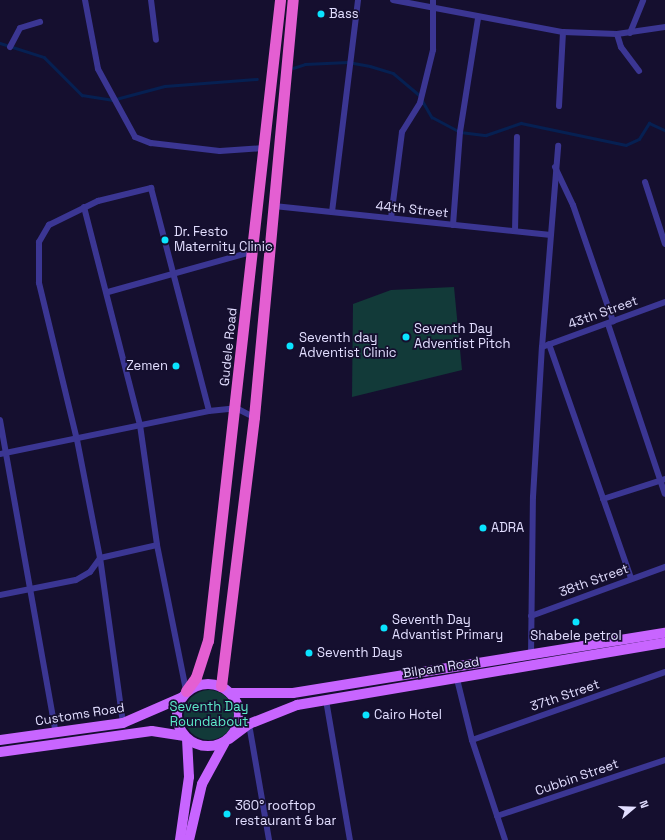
<!DOCTYPE html>
<meta charset="utf-8">
<style>
body{margin:0}
#map{position:relative;width:665px;height:840px;overflow:hidden;background:#150f2f;font-family:"Space Grotesk",sans-serif}
div>[style]{position:absolute}
[style*='--x']{left:calc(var(--x)*1px);top:calc(var(--y)*1px);width:calc(var(--w)*1px);rotate:calc(var(--a)*1deg)}
.green>*{inset:0;background:#123a39}
.round{border-radius:50%}
.stream>*{height:2.5px;margin:-1.25px;padding:0 1.25px;transform-origin:1.25px;border-radius:1.25px;background:#062052}
.minor>*{height:6px;margin:-3px;padding:0 3px;transform-origin:3px;border-radius:3px;background:#3b3693}
.primary>*{height:10px;margin:-5px;padding:0 5px;transform-origin:5px;border-radius:5px;background:#c865ff}
.primary>.ring{margin:-5px;padding:0;box-sizing:content-box;background:none;border:10px solid #c865ff;border-radius:50%}
.trunk>*{height:11px;margin:-5.5px;padding:0 5.5px;transform-origin:5.5px;border-radius:5.5px;background:#e45fd2}
.dots>*{width:11px;height:11px;translate:-50% -50%;box-sizing:border-box;border:2px solid #150f2f;border-radius:50%}
span{translate:-50% -50%;white-space:nowrap;text-align:center;line-height:1.15;-webkit-text-stroke:3.5px #150f2f;paint-order:stroke}
.poi-label{font-size:13px;color:#e2deff}
.left{translate:0 -50%;text-align:left}
.right{translate:-100% -50%;text-align:right}
.street-label{font-size:13px;color:#e2deff}
.park-label{font-size:13px;color:#5decca}
.north{position:absolute;left:613px;top:788px;width:40px;height:40px;-webkit-text-stroke:3px #150f2f;paint-order:stroke;rotate:71deg;font-size:11px;font-weight:700;line-height:16px;text-align:center;color:#e2deff}
.north::after{content:'';display:block;margin:auto;width:14px;height:18px;background:#e2deff;clip-path:polygon(50% 0,100% 100%,50% 72%,0 100%)}
</style>
<div id="map">
<div class="green">
<i style="clip-path:polygon(454px 287px,462px 370px,352px 397px,353px 304px,391px 290px)"></i>
<i class="round" style="left:184px;top:690px;width:50px;height:50px"></i>
</div>
<div class="stream">
<i style="--x:0;--y:43;--w:46;--a:17.7"></i>
<i style="--x:44;--y:57;--w:54;--a:45"></i>
<i style="--x:82;--y:95;--w:30;--a:9"></i>
<i style="--x:112;--y:100;--w:55;--a:-14.8"></i>
<i style="--x:165;--y:86;--w:92;--a:-4.4"></i>
<i style="--x:293;--y:68;--w:13;--a:-18"></i>
<i style="--x:305;--y:64;--w:43;--a:-2.7"></i>
<i style="--x:348;--y:62;--w:22;--a:10"></i>
<i style="--x:370;--y:66;--w:24;--a:17"></i>
<i style="--x:393;--y:73;--w:35;--a:40"></i>
<i style="--x:422;--y:100;--w:20;--a:60"></i>
<i style="--x:432;--y:117;--w:32;--a:28"></i>
<i style="--x:460;--y:132;--w:26;--a:7"></i>
<i style="--x:486;--y:135;--w:37;--a:-19"></i>
<i style="--x:521;--y:123;--w:107;--a:11.8"></i>
<i style="--x:626;--y:145;--w:14;--a:-25"></i>
<i style="--x:639;--y:139;--w:19;--a:-58"></i>
<i style="--x:649;--y:123;--w:17;--a:24"></i>
</div>
<div class="minor">
<i style="--x:85;--y:0;--w:70;--a:79.3"></i>
<i style="--x:98;--y:69;--w:77;--a:61.4"></i>
<i style="--x:135;--y:137;--w:17;--a:21"></i>
<i style="--x:151;--y:143;--w:69;--a:6.6"></i>
<i style="--x:220;--y:151;--w:44;--a:-3.9"></i>
<i style="--x:151;--y:0;--w:40;--a:82.9"></i>
<i style="--x:393;--y:0;--w:173;--a:10.7"></i>
<i style="--x:563;--y:32;--w:54;--a:2.1"></i>
<i style="--x:617;--y:34;--w:49;--a:-8.3"></i>
<i style="--x:630;--y:33;--w:35;--a:-68"></i>
<i style="--x:617;--y:34;--w:14;--a:73"></i>
<i style="--x:621;--y:47;--w:30;--a:53"></i>
<i style="--x:10;--y:47;--w:21;--a:-62"></i>
<i style="--x:20;--y:28;--w:21;--a:-17"></i>
<i style="--x:559;--y:106;--w:74;--a:-86.9"></i>
<i style="--x:555;--y:167;--w:42;--a:64.7"></i>
<i style="--x:573;--y:205;--w:123;--a:71"></i>
<i style="--x:645;--y:182;--w:65;--a:72.1"></i>
<i style="--x:274;--y:206;--w:276;--a:6"></i>
<i style="--x:84;--y:207;--w:225;--a:75.6"></i>
<i style="--x:140;--y:425;--w:121;--a:81.9"></i>
<i style="--x:157;--y:545;--w:148;--a:78.7"></i>
<i style="--x:332;--y:212;--w:214;--a:-83"></i>
<i style="--x:391;--y:218;--w:87;--a:-82.7"></i>
<i style="--x:402;--y:132;--w:34;--a:-58"></i>
<i style="--x:420;--y:103;--w:55;--a:-76.2"></i>
<i style="--x:433;--y:50;--w:50;--a:-90"></i>
<i style="--x:453;--y:225;--w:93;--a:-85.7"></i>
<i style="--x:460;--y:132;--w:115;--a:-81"></i>
<i style="--x:515;--y:231;--w:94;--a:-88.8"></i>
<i style="--x:108;--y:292;--w:148;--a:-15.6"></i>
<i style="--x:608;--y:324;--w:179;--a:71.5"></i>
<i style="--x:549;--y:344;--w:248;--a:70.7"></i>
<i style="--x:542;--y:347;--w:202;--a:-85.4"></i>
<i style="--x:0;--y:420;--w:318;--a:79.9"></i>
<i style="--x:0;--y:454;--w:213;--a:-11.6"></i>
<i style="--x:209;--y:411;--w:27;--a:-6"></i>
<i style="--x:236;--y:408;--w:20;--a:27"></i>
<i style="--x:603;--y:499;--w:65;--a:-17.9"></i>
<i style="--x:0;--y:595;--w:77;--a:-11.2"></i>
<i style="--x:76;--y:580;--w:16;--a:-30"></i>
<i style="--x:90;--y:572;--w:17;--a:-54"></i>
<i style="--x:100;--y:558;--w:58;--a:-12.8"></i>
<i style="--x:531;--y:616;--w:143;--a:-20.1"></i>
<i style="--x:531;--y:656;--w:159;--a:-89.3"></i>
<i style="--x:533;--y:497;--w:150;--a:-86.6"></i>
<i style="--x:542;--y:347;--w:131;--a:-20.1"></i>
<i style="--x:457;--y:679;--w:63;--a:76.2"></i>
<i style="--x:472;--y:740;--w:105;--a:71.7"></i>
<i style="--x:326;--y:700;--w:142;--a:80.3"></i>
<i style="--x:123;--y:723;--w:167;--a:-97.9"></i>
<i style="--x:100;--y:558;--w:120;--a:-101"></i>
<i style="--x:77;--y:440;--w:162;--a:-103.6"></i>
<i style="--x:39;--y:283;--w:41;--a:-90"></i>
<i style="--x:39;--y:242;--w:20;--a:-60"></i>
<i style="--x:49;--y:225;--w:55;--a:-26.1"></i>
<i style="--x:98;--y:201;--w:55;--a:-13.8"></i>
<i style="--x:151;--y:188;--w:230;--a:75.4"></i>
<i style="--x:249;--y:724;--w:118;--a:80.2"></i>
<i style="--x:472;--y:740;--w:205;--a:-19.4"></i>
<i style="--x:497;--y:816;--w:177;--a:-18.4"></i>
</div>
<div class="primary">
<i class="ring" style="left:177px;top:684px;width:52px;height:52px"></i>
<i style="--x:230;--y:693;--w:63;--a:0"></i>
<i style="--x:293;--y:693;--w:377;--a:-9.2"></i>
<i style="--x:229;--y:739;--w:25;--a:-37"></i>
<i style="--x:249;--y:724;--w:52;--a:-21.6"></i>
<i style="--x:297;--y:705;--w:373;--a:-9.6"></i>
<i style="--x:0;--y:740;--w:124;--a:-7.9"></i>
<i style="--x:123;--y:723;--w:65;--a:-23.4"></i>
<i style="--x:0;--y:752;--w:153;--a:-7.9"></i>
<i style="--x:152;--y:731;--w:33;--a:9"></i>
<i style="--x:180;--y:840;--w:64;--a:-81.9"></i>
<i style="--x:189;--y:777;--w:38;--a:-93"></i>
<i style="--x:189;--y:840;--w:57;--a:-76.9"></i>
<i style="--x:202;--y:784;--w:48;--a:-61.3"></i>
</div>
<div class="trunk">
<i style="--x:221;--y:686;--w:271;--a:-83"></i>
<i style="--x:254;--y:417;--w:419;--a:-84.7"></i>
<i style="--x:186;--y:691;--w:17;--a:-54"></i>
<i style="--x:196;--y:677;--w:38;--a:-72"></i>
<i style="--x:208;--y:641;--w:645;--a:-83.59"></i>
</div>
<div class="dots">
<i style="left:321px;top:14px;background:#0ae3ff"></i>
<i style="left:165px;top:240px;background:#0ae3ff"></i>
<i style="left:406px;top:337px;background:#0ae3ff"></i>
<i style="left:290px;top:346px;background:#0ae3ff"></i>
<i style="left:176px;top:366px;background:#0ae3ff"></i>
<i style="left:483px;top:528px;background:#0ae3ff"></i>
<i style="left:576px;top:622px;background:#0ae3ff"></i>
<i style="left:384px;top:628px;background:#0ae3ff"></i>
<i style="left:309px;top:653px;background:#0ae3ff"></i>
<i style="left:366px;top:715px;background:#0ae3ff"></i>
<i style="left:227px;top:814px;background:#0ae3ff"></i>
</div>
<div class="poi-label">
<span class="left" style="left:329px;top:14px">Bass</span>
<span class="left" style="left:174px;top:240px">Dr. Festo<br>Maternity Clinic</span>
<span class="left" style="left:414px;top:337px">Seventh Day<br>Adventist Pitch</span>
<span class="left" style="left:299px;top:346px">Seventh day<br>Adventist Clinic</span>
<span class="right" style="left:168px;top:366px">Zemen</span>
<span class="left" style="left:491px;top:528px">ADRA</span>
<span class="left" style="left:392px;top:628px">Seventh Day<br>Advantist Primary</span>
<span style="left:576px;top:636px">Shabele petrol</span>
<span class="left" style="left:317px;top:653px">Seventh Days</span>
<span class="left" style="left:374px;top:715px">Cairo Hotel</span>
<span class="left" style="left:235px;top:814px">360° rooftop<br>restaurant &amp; bar</span>
</div>
<div class="street-label">
<span style="left:412px;top:210px;rotate:6deg">44th Street</span>
<span style="left:603px;top:313px;rotate:-20deg">43th Street</span>
<span style="left:229px;top:347px;rotate:-84deg">Gudele Road</span>
<span style="left:594px;top:581px;rotate:-20deg">38th Street</span>
<span style="left:441px;top:668px;rotate:-9deg">Bilpam Road</span>
<span style="left:565px;top:696px;rotate:-19deg">37th Street</span>
<span style="left:80px;top:715px;rotate:-9deg">Customs Road</span>
<span style="left:577px;top:778px;rotate:-19deg">Cubbin Street</span>
</div>
<div class="park-label">
<span style="left:209px;top:715px">Seventh Day<br>Roundabout</span>
</div>
<div class="north">N</div>
</div>
